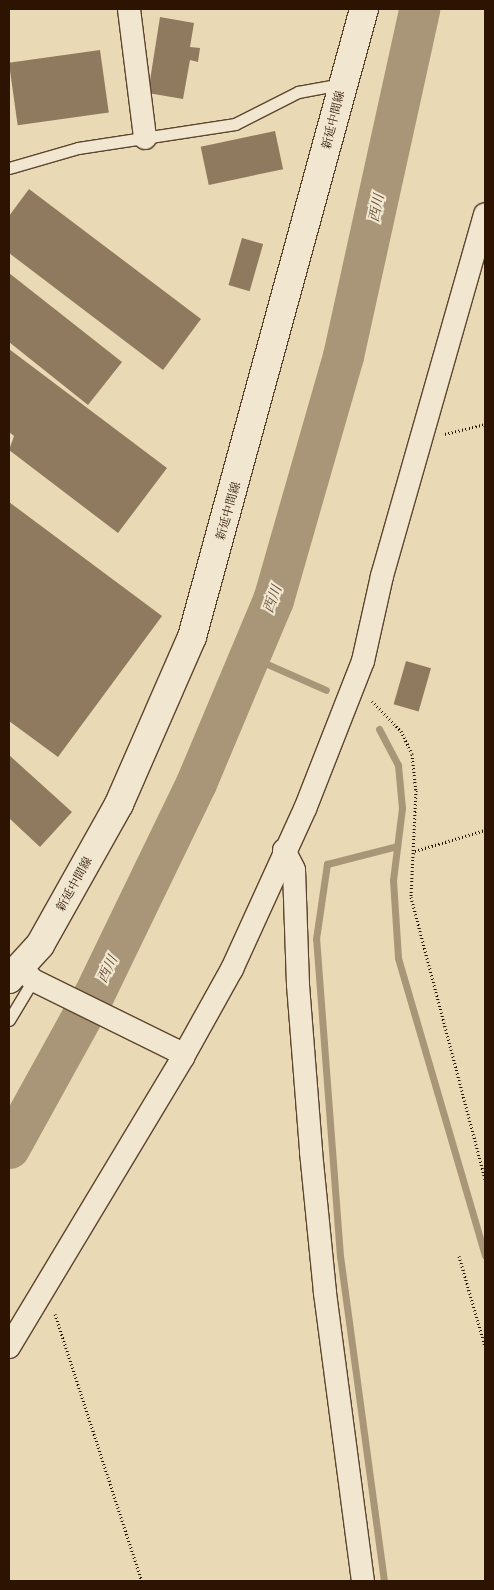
<!DOCTYPE html>
<meta charset="utf-8">
<style>
body{margin:0}
#map{position:relative;width:494px;height:1590px;overflow:hidden;background:#ead9b5;font-family:"Libre Caslon Text","Noto Serif JP",serif}
div>[style]{position:absolute}
[style*='--x']{left:calc(var(--x)*1px);top:calc(var(--y)*1px);width:calc(var(--w)*1px);rotate:calc(var(--a)*1deg)}
.stream>*{height:7px;margin:-3.5px;padding:0 3.5px;transform-origin:3.5px;border-radius:3.5px;background:#a99678}
.river>*{height:41px;margin:-20.5px;padding:0 20.5px;transform-origin:20.5px;border-radius:20.5px;background:#a99678}
.building>*{inset:0;background:#8f7a5f;transform-origin:0 0}
.path>*{height:3px;margin-top:-1.5px;transform-origin:0;background:repeating-linear-gradient(90deg,#2c1302 0 1px,transparent 0 3.5px)}
.roads{filter:drop-shadow(1px 0 #5c442f) drop-shadow(-1px 0 #5c442f) drop-shadow(0 1px #5c442f) drop-shadow(0 -1px #5c442f)}
.service>*{height:11px;margin:-5.5px;padding:0 5.5px;transform-origin:5.5px;border-radius:5.5px;background:#f1e6cf}
.minor>*{height:22px;margin:-11px;padding:0 11px;transform-origin:11px;border-radius:11px;background:#f1e6cf}
.secondary>*{height:28px;margin:-14px;padding:0 14px;transform-origin:14px;border-radius:14px;background:#f1e6cf}
span{translate:-50% -50%;white-space:nowrap;text-align:center;line-height:1.15;-webkit-text-stroke:4.5px #f1e6cf;paint-order:stroke}
.street-label{font-size:12px;color:#2c1302}
.water-label{font-size:14px;color:#5e4731;font-style:italic}
.frame{position:absolute;inset:0;border:10px solid #2c1302;pointer-events:none}
</style>
<div id="map">
<div class="stream">
<i style="--x:249;--y:656;--w:84;--a:23.8"></i>
<i style="--x:379;--y:729;--w:41;--a:62.2"></i>
<i style="--x:398;--y:765;--w:43;--a:84.7"></i>
<i style="--x:402;--y:808;--w:73;--a:97.1"></i>
<i style="--x:393;--y:880;--w:78;--a:86.3"></i>
<i style="--x:398;--y:958;--w:310;--a:73.7"></i>
<i style="--x:384;--y:1581;--w:328;--a:-97.7"></i>
<i style="--x:340;--y:1256;--w:318;--a:-94.3"></i>
<i style="--x:316;--y:939;--w:76;--a:-81.7"></i>
<i style="--x:327;--y:864;--w:72;--a:-14.4"></i>
</div>
<div class="river">
<i style="--x:9;--y:1148;--w:174;--a:-61.1"></i>
<i style="--x:93;--y:996;--w:237;--a:-64.2"></i>
<i style="--x:196;--y:783;--w:199;--a:-67.2"></i>
<i style="--x:273;--y:600;--w:254;--a:-74"></i>
<i style="--x:343;--y:356;--w:355;--a:-77.6"></i>
</div>
<div class="building">
<i style="clip-path:polygon(160px 17px,194px 23px,190px 47px,200px 48px,198px 62px,190px 60px,183px 99px,148px 93px)"></i>
<i style="left:100px;top:50px;width:63px;height:92px;rotate:82deg"></i>
<i style="left:275px;top:131px;width:39px;height:76px;rotate:78deg"></i>
<i style="clip-path:polygon(29px 189px,201px 319px,163px 370px,9px 253px,9px 216px)"></i>
<i style="left:242px;top:238px;width:22px;height:49px;rotate:16deg"></i>
<i style="clip-path:polygon(9px 273px,122px 362px,88px 405px,9px 342px)"></i>
<i style="clip-path:polygon(9px 349px,167px 468px,118px 533px,9px 450px,14px 436px,9px 432px)"></i>
<i style="clip-path:polygon(9px 502px,162px 616px,58px 757px,9px 721px)"></i>
<i style="left:406px;top:661px;width:26px;height:45px;rotate:16deg"></i>
<i style="clip-path:polygon(9px 755px,72px 812px,40px 847px,9px 818px)"></i>
</div>
<div class="path">
<i style="--x:445;--y:434;--w:41;--a:-14"></i>
<i style="--x:372;--y:701;--w:42;--a:46"></i>
<i style="--x:401;--y:731;--w:25;--a:64"></i>
<i style="--x:412;--y:754;--w:36;--a:84"></i>
<i style="--x:416;--y:790;--w:107;--a:92.7"></i>
<i style="--x:411;--y:897;--w:292;--a:75.3"></i>
<i style="--x:415;--y:851;--w:73;--a:-16.7"></i>
<i style="--x:459;--y:1256;--w:94;--a:73.9"></i>
<i style="--x:55;--y:1314;--w:281;--a:72"></i>
</div>
<div class="roads">
<div class="service">
<i style="--x:9;--y:168;--w:72;--a:-16.2"></i>
<i style="--x:78;--y:148;--w:159;--a:-8.7"></i>
<i style="--x:235;--y:124;--w:71;--a:-26.9"></i>
<i style="--x:298;--y:92;--w:45;--a:-10.3"></i>
<i style="--x:9;--y:1020;--w:47;--a:-59"></i>
</div>
<div class="minor">
<i style="--x:129;--y:9;--w:130;--a:82.9"></i>
<i style="--x:284;--y:850;--w:22;--a:63"></i>
<i style="--x:294;--y:870;--w:115;--a:88"></i>
<i style="--x:298;--y:985;--w:168;--a:85.5"></i>
<i style="--x:311;--y:1152;--w:142;--a:84.3"></i>
<i style="--x:325;--y:1293;--w:290;--a:82.5"></i>
<i style="--x:20;--y:967;--w:18;--a:45"></i>
<i style="--x:33;--y:980;--w:158;--a:26.2"></i>
<i style="--x:175;--y:1050;--w:11;--a:41"></i>
<i style="--x:9;--y:1347;--w:338;--a:-59"></i>
<i style="--x:183;--y:1057;--w:101;--a:-60.9"></i>
<i style="--x:232;--y:969;--w:176;--a:-65.5"></i>
<i style="--x:305;--y:809;--w:159;--a:-68.6"></i>
<i style="--x:363;--y:661;--w:87;--a:-77.4"></i>
<i style="--x:382;--y:576;--w:376;--a:-74.1"></i>
</div>
<div class="secondary">
<i style="--x:9;--y:979;--w:46;--a:-47.6"></i>
<i style="--x:40;--y:945;--w:162;--a:-60.7"></i>
<i style="--x:119;--y:804;--w:182;--a:-66.4"></i>
<i style="--x:192;--y:637;--w:651;--a:-74.68"></i>
</div>
</div>
<div class="street-label">
<span style="left:333px;top:120px;rotate:-76deg">新延中間線</span>
<span style="left:228px;top:511px;rotate:-74deg">新延中間線</span>
<span style="left:74px;top:884px;rotate:-61deg">新延中間線</span>
</div>
<div class="water-label">
<span style="left:376px;top:208px;rotate:-78deg">西川</span>
<span style="left:272px;top:599px;rotate:-70deg">西川</span>
<span style="left:107px;top:969px;rotate:-64deg">西川</span>
</div>
<div class="frame"></div>
</div>
